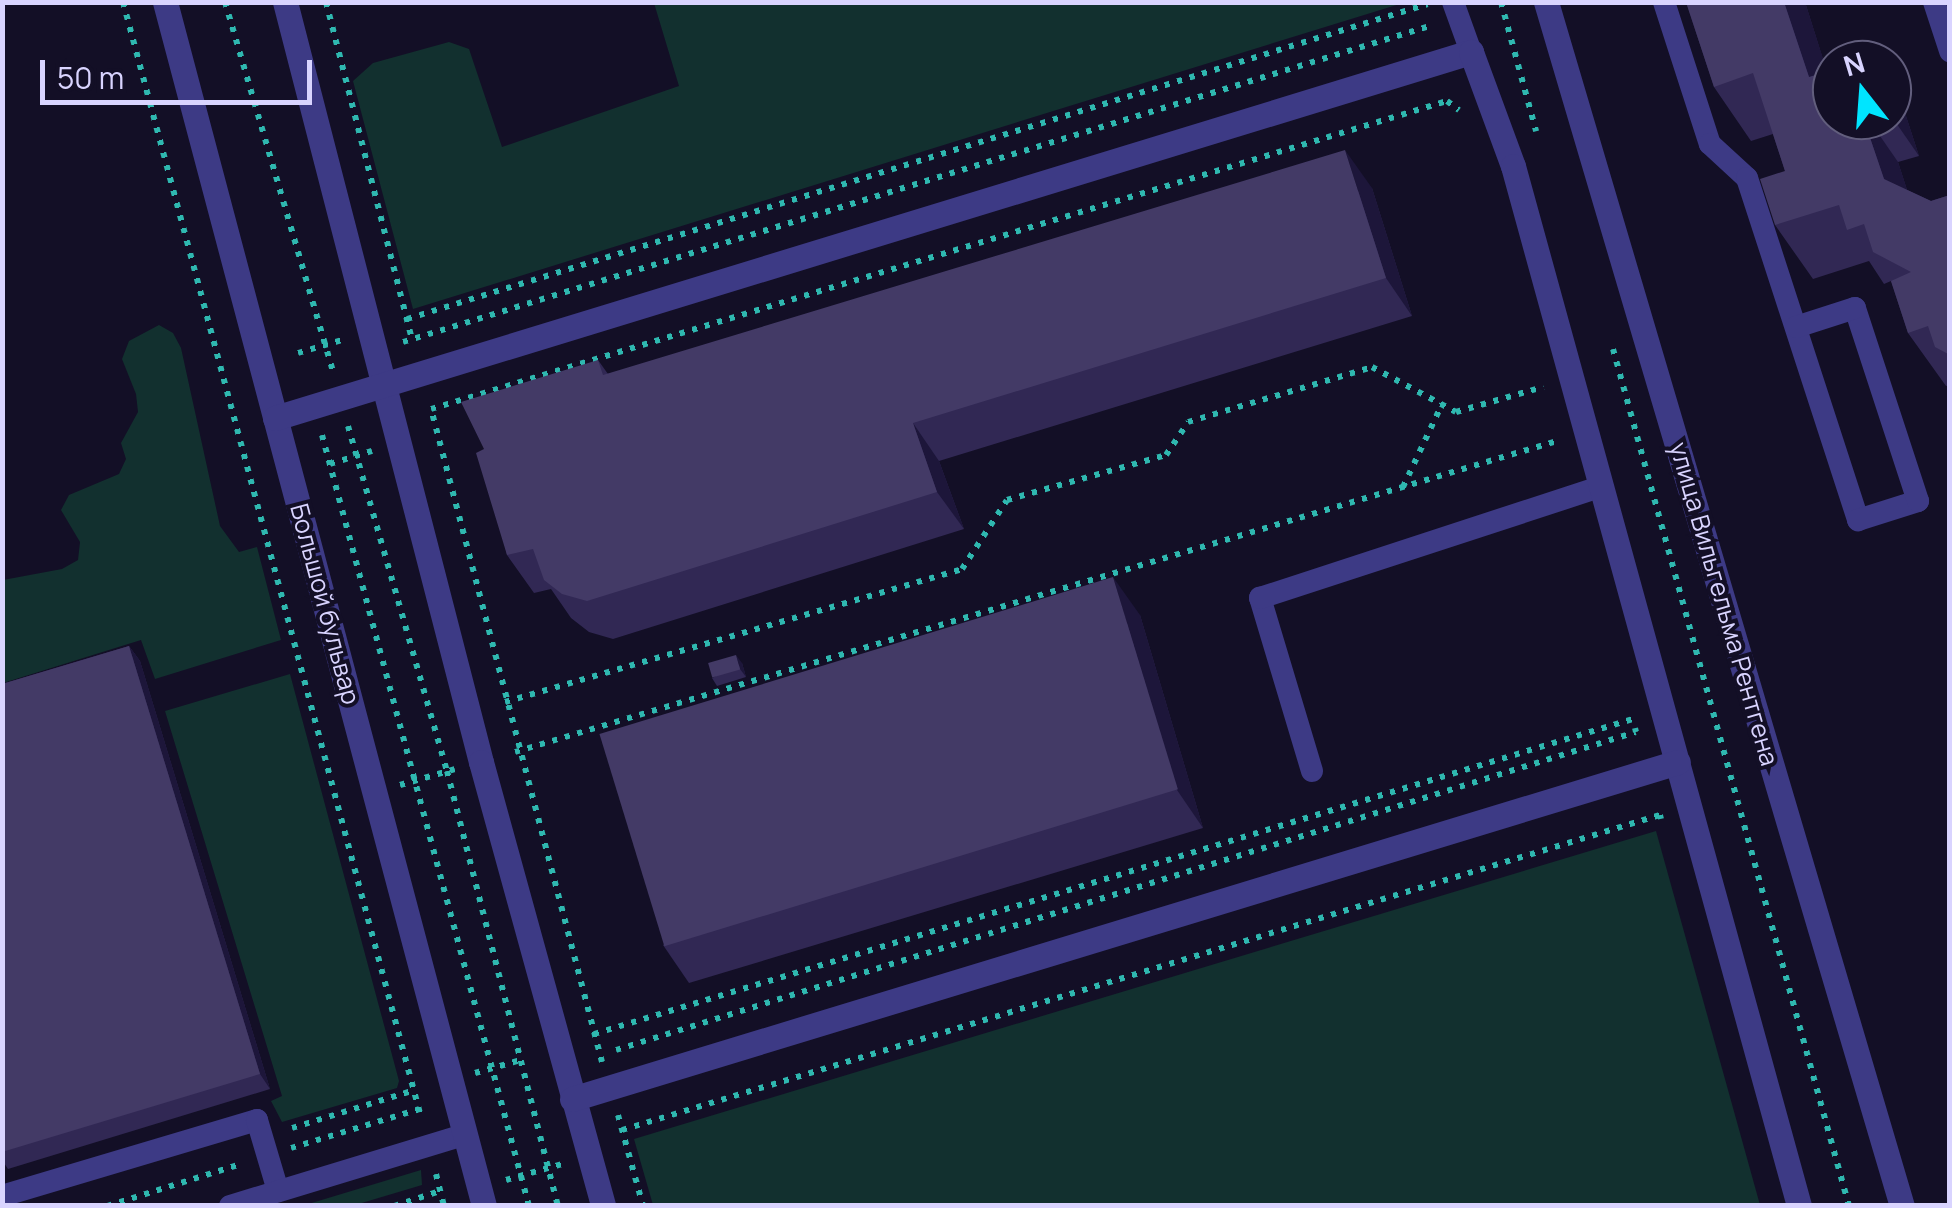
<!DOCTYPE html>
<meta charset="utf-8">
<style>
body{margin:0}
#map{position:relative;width:1952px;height:1208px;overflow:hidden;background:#130f26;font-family:Manrope,sans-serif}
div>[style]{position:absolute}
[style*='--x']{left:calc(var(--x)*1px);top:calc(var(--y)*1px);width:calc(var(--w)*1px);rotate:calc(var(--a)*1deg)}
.green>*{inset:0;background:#12302f}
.path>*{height:6px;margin-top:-3px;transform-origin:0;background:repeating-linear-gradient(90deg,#2fb8b0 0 5px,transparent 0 13px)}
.lane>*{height:22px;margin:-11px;padding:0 11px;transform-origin:11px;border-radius:11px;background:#3d3a85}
.street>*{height:25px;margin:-12.5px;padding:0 12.5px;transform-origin:12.5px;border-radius:12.5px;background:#3d3a85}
.wall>*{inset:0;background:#312854}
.shaded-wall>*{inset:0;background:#1d163a}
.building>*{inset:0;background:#433a66;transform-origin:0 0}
span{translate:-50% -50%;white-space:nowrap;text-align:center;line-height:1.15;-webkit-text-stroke:8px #130f26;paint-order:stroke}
.street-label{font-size:25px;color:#d9d4ff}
.frame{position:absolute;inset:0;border:5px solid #d9d4ff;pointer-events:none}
.north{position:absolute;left:1812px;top:40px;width:100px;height:100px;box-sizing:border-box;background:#130f26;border:2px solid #625e7d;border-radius:50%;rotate:343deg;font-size:28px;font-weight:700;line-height:40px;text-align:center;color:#d9d4ff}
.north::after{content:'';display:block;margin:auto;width:35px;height:45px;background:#00e5ff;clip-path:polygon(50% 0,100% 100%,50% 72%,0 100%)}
.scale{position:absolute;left:40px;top:60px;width:272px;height:45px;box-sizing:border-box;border:5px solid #d9d4ff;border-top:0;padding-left:12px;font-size:30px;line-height:35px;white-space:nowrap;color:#d9d4ff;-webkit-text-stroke:8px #130f26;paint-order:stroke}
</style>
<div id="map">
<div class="green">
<i style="clip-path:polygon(654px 3px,654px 2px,1403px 3px,413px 309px,353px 81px,373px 63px,449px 42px,469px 49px,502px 147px,679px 86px)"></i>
<i style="clip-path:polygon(159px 325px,173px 333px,181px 348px,220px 526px,239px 552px,257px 547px,281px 640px,155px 679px,141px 640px,3px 683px,3px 580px,62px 569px,78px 560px,80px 542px,61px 510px,69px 495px,119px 474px,126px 459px,121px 443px,138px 412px,136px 394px,122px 359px,129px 341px)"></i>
<i style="clip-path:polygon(290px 674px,399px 1081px,397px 1088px,282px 1122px,271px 1101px,282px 1096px,165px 711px)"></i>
<i style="clip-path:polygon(1656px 831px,1760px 1205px,653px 1205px,634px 1139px)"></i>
<i style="clip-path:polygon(421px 1170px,422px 1185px,355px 1205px,305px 1205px)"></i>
</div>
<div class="path">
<i style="--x:123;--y:2;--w:1154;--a:75.04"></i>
<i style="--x:225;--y:2;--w:384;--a:73.7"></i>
<i style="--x:326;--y:2;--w:349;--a:75.7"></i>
<i style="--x:1501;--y:2;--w:134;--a:74.8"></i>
<i style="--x:407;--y:319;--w:1068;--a:-17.15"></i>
<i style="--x:403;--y:342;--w:1078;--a:-17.11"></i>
<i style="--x:1613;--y:349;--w:889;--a:74.6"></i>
<i style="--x:298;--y:353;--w:49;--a:-16.6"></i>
<i style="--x:348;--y:426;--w:359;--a:74"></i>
<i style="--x:447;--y:771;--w:449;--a:75.7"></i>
<i style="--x:322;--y:435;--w:798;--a:74.97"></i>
<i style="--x:330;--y:464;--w:44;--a:-17.2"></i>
<i style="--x:1403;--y:487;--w:92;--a:-64.8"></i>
<i style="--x:505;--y:702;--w:476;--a:-16.2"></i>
<i style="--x:962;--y:569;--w:82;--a:-56.9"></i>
<i style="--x:1007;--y:500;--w:165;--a:-15.8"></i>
<i style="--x:1166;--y:455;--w:40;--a:-56"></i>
<i style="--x:1188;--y:422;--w:192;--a:-16.6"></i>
<i style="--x:1372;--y:367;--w:95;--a:28.2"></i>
<i style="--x:1456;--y:412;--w:91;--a:-16"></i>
<i style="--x:515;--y:752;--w:1087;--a:-16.62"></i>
<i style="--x:400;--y:785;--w:57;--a:-16.2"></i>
<i style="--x:594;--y:1034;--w:1086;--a:-16.87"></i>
<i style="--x:616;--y:1050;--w:1068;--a:-17.32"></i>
<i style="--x:1636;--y:732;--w:4;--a:-104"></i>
<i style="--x:602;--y:1062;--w:675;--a:-104.67"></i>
<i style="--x:431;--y:409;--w:1062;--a:-16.86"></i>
<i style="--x:1447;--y:101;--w:15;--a:37"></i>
<i style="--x:475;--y:1073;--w:48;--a:-15.8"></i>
<i style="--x:618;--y:1115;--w:94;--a:74.6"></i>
<i style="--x:292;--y:1128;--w:129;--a:-17.2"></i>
<i style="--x:622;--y:1130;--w:1085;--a:-16.88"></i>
<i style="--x:1660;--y:815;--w:4;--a:76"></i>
<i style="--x:291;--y:1148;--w:134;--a:-16.9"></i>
<i style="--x:436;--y:1174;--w:33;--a:76"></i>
<i style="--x:506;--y:1180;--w:58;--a:-15.9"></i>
<i style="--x:107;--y:1206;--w:140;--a:-17.4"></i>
<i style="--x:394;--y:1206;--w:48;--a:-18.1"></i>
</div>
<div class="lane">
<i style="--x:1453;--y:2;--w:53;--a:70.2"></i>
<i style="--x:1664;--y:2;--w:149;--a:72.1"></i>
<i style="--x:1710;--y:144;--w:50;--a:42.6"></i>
<i style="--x:1747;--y:178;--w:360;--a:72"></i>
<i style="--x:1858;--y:520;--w:63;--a:-17.6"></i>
<i style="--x:1918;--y:501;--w:203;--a:-108.1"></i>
<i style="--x:1855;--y:308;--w:62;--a:162.1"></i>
<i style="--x:1934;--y:2;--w:52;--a:71.9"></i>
<i style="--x:1312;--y:771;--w:181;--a:-106.7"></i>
<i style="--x:1260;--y:598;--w:360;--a:-18.1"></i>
<i style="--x:2;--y:1196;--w:266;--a:-16.6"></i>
<i style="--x:257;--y:1120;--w:74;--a:73.5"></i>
<i style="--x:230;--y:1206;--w:244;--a:-16.9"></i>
</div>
<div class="street">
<i style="--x:165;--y:2;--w:1246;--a:75.16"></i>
<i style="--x:285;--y:2;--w:785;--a:75.54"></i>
<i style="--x:481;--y:762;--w:460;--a:74.6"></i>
<i style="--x:1546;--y:2;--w:1256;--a:73.53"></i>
<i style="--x:275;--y:418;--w:1251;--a:-17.02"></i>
<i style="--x:1471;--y:52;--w:121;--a:69.8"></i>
<i style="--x:1513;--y:166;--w:1079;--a:74.62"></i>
<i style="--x:572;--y:1099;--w:1156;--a:-16.95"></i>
</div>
<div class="wall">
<i style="clip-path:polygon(1686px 2px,1805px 2px,1827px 72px,1832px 120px,1892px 120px,1892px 93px,1905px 113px,1919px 156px,1898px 162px,1907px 190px,1931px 201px,1950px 195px,1950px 385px,1946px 386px,1908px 333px,1891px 281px,1884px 284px,1869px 261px,1813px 279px,1775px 225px,1785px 171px,1773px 134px,1751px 141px,1714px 87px)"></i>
<i style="clip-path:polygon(1372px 188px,1412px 316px,939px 461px,964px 529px,613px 639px,589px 632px,571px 618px,551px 589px,534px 593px,507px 555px,484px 449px,598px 360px,608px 374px)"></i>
<i style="clip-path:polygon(1140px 615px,1203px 828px,689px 983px,663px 945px)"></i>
<i style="clip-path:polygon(129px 646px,140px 661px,270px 1089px,8px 1169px,2px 1160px,2px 684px)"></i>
<i style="clip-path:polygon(742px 663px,746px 677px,717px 686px,712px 678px)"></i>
</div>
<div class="shaded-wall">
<i style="clip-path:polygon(1784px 2px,1805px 2px,1832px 87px,1809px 77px)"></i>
<i style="clip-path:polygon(1892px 93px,1905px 113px,1919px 156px,1892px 117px)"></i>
<i style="clip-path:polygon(1864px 120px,1869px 120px,1898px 162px,1921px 233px,1884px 179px)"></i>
<i style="clip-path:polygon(1345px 150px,1372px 188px,1412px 316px,1386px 278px)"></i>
<i style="clip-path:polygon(913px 423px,939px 461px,964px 529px,937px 492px)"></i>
<i style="clip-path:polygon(1113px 577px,1140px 615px,1203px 828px,1177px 790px)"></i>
<i style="clip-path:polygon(129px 646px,140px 661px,270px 1089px,260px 1074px)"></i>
<i style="clip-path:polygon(736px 655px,742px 663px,746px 677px,740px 669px)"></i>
</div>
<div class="building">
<i style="clip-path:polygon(1686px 2px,1784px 2px,1809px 77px,1832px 70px,1832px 120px,1864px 120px,1884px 179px,1931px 201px,1950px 195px,1950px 355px,1935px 347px,1928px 326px,1908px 333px,1891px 281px,1911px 272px,1873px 252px,1864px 224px,1847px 230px,1839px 205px,1775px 225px,1760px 179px,1785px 171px,1753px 73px,1714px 87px)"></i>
<i style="clip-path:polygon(1345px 150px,1386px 278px,913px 423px,937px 492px,587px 601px,562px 594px,544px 580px,533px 549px,507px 555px,476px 453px,484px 449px,461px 402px,598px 360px,603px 375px)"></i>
<i style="left:1113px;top:577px;width:222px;height:537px;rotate:73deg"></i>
<i style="clip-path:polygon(129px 646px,260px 1074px,2px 1152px,2px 684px)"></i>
<i style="left:736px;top:655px;width:15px;height:29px;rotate:74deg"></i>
</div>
<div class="street-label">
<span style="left:325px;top:604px;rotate:75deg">Большой бульвар</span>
<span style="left:1724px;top:604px;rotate:74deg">улица Вильгельма Рентгена</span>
</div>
<div class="frame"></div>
<div class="north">N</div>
<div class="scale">50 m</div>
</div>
